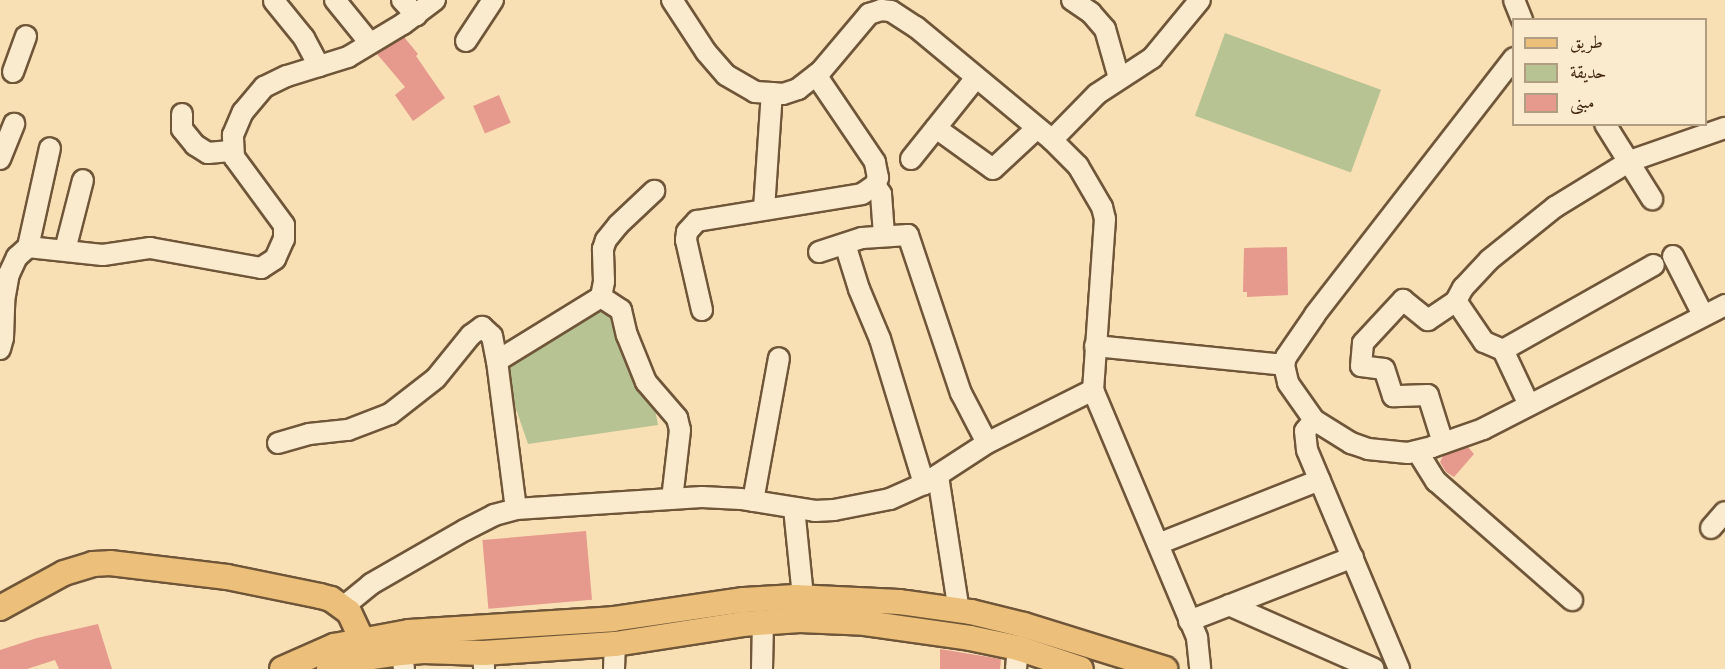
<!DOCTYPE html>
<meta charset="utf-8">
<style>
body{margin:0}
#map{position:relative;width:1725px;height:669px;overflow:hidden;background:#f9e0b4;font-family:"Gentium Book Plus",Amiri,serif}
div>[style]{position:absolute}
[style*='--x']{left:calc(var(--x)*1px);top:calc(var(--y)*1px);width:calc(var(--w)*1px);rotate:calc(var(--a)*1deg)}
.green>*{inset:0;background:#b7c392;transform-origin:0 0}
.building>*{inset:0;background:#e6998d;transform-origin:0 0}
.roads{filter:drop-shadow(2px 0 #705639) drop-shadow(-2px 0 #705639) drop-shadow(0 2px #705639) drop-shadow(0 -2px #705639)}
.minor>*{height:20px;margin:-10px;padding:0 10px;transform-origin:10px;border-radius:10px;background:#fbebce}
.major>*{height:24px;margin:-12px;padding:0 12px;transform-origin:12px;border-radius:12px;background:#ecc07a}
span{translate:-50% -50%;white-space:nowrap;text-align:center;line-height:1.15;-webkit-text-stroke:5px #fbebce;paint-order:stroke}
.legend{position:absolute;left:1512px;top:18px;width:195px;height:108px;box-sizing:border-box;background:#fbebce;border:2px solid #b19d82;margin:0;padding:8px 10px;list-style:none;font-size:18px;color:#422810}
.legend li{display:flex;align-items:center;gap:12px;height:30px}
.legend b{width:30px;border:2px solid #b19d82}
</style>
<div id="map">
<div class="green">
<i style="left:1225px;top:33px;width:166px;height:88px;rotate:20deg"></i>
<i style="clip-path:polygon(600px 307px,616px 312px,619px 340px,647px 400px,653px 399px,658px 425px,528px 444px,503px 371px,509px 362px)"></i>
</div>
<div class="building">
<i style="clip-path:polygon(404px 37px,418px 54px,416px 56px,445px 98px,413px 121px,395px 95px,405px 87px,377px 54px)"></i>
<i style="left:499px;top:95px;width:30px;height:28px;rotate:67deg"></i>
<i style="clip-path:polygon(1287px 247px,1288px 295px,1247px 297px,1247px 292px,1243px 292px,1244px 248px)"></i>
<i style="clip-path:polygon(1468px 447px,1474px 454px,1454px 477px,1446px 472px,1440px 462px,1443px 456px)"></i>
<i style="left:586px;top:531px;width:69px;height:104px;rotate:85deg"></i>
<i style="clip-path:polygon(98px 624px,112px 669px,59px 669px,55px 660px,27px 669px,0 669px,0 650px,37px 638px)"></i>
<i style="clip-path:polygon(940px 649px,1001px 659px,1000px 669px,940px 669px)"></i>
</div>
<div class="roads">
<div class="minor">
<i style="--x:335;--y:0;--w:55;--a:50.9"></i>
<i style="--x:402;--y:0;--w:21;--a:47"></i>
<i style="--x:672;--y:0;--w:62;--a:56.8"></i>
<i style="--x:706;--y:52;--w:30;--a:49"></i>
<i style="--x:726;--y:75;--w:34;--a:30"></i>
<i style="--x:755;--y:92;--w:17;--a:3"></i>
<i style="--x:772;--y:93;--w:11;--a:5"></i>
<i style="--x:783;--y:94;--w:16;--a:-18"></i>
<i style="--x:798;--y:89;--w:29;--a:-38"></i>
<i style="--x:821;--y:71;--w:75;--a:-49.9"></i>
<i style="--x:869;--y:14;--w:13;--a:-18"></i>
<i style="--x:881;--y:10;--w:10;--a:6"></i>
<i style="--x:891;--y:11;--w:30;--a:33"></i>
<i style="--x:916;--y:27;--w:177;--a:39.7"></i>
<i style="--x:1052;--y:140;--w:37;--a:45"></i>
<i style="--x:1078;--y:166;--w:48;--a:59.7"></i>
<i style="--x:1102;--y:207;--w:12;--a:76"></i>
<i style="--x:1105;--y:219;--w:171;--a:94"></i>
<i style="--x:1093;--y:390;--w:269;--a:67.2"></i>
<i style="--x:1197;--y:638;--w:31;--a:84"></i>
<i style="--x:1072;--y:0;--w:23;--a:34"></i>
<i style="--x:1091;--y:13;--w:21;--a:49"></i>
<i style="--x:1105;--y:29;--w:51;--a:74.1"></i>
<i style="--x:1514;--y:0;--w:22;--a:68"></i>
<i style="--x:274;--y:1;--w:48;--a:51"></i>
<i style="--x:304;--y:38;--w:32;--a:62"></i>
<i style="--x:466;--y:41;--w:49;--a:-56.6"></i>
<i style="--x:1514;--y:58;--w:325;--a:127.8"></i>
<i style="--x:1315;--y:315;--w:51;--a:124.6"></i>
<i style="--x:1286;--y:357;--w:8;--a:104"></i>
<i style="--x:1284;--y:365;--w:18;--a:77"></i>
<i style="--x:1288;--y:383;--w:45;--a:54.9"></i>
<i style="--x:1314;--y:420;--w:44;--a:31.9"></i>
<i style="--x:1351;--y:443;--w:18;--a:19"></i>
<i style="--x:1368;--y:449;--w:40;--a:5.7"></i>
<i style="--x:1408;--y:453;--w:25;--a:-14"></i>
<i style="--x:1432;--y:447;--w:54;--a:-19.4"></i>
<i style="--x:1483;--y:429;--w:272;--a:-27.1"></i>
<i style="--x:13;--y:72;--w:38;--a:-70"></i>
<i style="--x:182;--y:114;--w:15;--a:90"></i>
<i style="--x:182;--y:129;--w:21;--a:51"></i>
<i style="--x:195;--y:145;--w:15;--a:32"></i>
<i style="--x:208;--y:153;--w:25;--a:-5"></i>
<i style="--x:1605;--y:124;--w:89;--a:57.9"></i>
<i style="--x:936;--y:128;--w:70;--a:35.7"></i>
<i style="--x:993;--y:169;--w:60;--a:-43"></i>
<i style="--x:1052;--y:140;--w:64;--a:-45.6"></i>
<i style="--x:1097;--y:94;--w:66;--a:-33.2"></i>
<i style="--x:1152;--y:58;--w:75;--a:-50.4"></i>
<i style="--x:0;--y:159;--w:38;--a:-68"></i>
<i style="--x:911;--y:159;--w:104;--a:-51.3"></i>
<i style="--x:875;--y:185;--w:11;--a:56"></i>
<i style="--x:881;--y:194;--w:41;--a:85.8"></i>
<i style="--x:764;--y:209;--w:116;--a:-86.1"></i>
<i style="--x:845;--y:244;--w:47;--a:72.7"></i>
<i style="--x:859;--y:289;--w:54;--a:67.2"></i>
<i style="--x:880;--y:339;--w:152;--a:73.1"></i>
<i style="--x:28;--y:247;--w:101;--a:-77.5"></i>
<i style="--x:65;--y:250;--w:72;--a:-75.6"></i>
<i style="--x:819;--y:252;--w:45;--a:-18"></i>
<i style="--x:862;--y:238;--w:46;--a:-3.7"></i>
<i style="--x:908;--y:235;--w:167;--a:71.5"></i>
<i style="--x:961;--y:393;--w:56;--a:62.5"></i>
<i style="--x:1673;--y:256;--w:66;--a:63"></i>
<i style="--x:601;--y:297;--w:24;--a:33"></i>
<i style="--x:621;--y:310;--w:26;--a:77"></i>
<i style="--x:627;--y:335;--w:51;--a:68"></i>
<i style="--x:646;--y:382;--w:48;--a:49.3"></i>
<i style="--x:677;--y:418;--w:12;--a:76"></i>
<i style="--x:680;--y:430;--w:69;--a:96.6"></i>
<i style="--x:702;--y:310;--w:72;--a:-102.9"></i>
<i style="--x:686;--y:240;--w:8;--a:-83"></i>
<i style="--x:687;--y:232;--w:15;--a:-48"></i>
<i style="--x:697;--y:221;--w:167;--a:-9.3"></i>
<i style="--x:862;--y:194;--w:16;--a:-35"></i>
<i style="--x:875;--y:185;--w:8;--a:-67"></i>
<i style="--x:878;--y:178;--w:16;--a:-101"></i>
<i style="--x:875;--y:162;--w:105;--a:-124.1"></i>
<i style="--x:1095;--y:346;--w:190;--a:5.7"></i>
<i style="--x:0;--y:349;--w:11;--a:-75"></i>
<i style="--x:3;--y:338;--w:37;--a:-88"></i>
<i style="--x:4;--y:301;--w:27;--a:-80"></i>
<i style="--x:9;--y:274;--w:19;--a:-65"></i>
<i style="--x:17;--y:257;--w:15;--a:-42"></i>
<i style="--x:28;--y:247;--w:75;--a:6.1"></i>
<i style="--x:103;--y:255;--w:48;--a:-8.5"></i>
<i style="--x:150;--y:248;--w:113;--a:10.2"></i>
<i style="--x:261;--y:268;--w:17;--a:-33"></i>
<i style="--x:275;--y:259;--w:22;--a:-66"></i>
<i style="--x:284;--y:239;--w:14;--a:-90"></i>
<i style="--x:284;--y:225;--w:84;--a:-126.3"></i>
<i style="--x:234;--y:157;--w:22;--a:-93"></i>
<i style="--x:233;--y:135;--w:25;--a:-67"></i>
<i style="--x:243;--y:112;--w:33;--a:-50"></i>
<i style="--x:264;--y:87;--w:25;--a:-26"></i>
<i style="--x:287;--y:76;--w:64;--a:-17.3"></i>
<i style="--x:348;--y:57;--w:64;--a:-31"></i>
<i style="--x:403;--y:24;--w:40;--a:-37"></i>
<i style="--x:1503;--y:350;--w:173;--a:-29.4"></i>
<i style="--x:497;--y:361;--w:122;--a:-31.6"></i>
<i style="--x:601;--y:297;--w:16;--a:-79"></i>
<i style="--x:604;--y:281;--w:32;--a:-92"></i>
<i style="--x:603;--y:249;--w:9;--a:-72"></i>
<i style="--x:606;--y:240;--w:19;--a:-51"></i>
<i style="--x:618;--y:225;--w:50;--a:-43.4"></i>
<i style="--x:1529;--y:405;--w:61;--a:-115.3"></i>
<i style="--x:1503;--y:350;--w:21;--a:-157"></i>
<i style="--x:1484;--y:342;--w:50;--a:-124.3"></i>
<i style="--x:1456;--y:301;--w:15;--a:-62"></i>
<i style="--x:1463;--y:288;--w:38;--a:-47"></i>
<i style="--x:1489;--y:260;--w:85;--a:-38.8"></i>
<i style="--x:1555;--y:207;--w:88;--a:-31.5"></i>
<i style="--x:1630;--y:161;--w:101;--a:-19.2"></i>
<i style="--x:1314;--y:420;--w:14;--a:129"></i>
<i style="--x:1305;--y:431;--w:19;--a:84"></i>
<i style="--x:1307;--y:450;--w:238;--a:67.2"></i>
<i style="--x:278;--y:443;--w:32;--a:-16"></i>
<i style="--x:309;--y:434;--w:39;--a:-6"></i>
<i style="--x:348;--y:430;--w:45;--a:-20.9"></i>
<i style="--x:390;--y:414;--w:58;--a:-38"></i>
<i style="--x:436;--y:378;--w:55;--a:-50.9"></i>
<i style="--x:471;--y:335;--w:14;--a:-36"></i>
<i style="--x:482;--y:327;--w:13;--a:42"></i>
<i style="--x:492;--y:336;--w:25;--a:79"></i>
<i style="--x:497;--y:361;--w:149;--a:82.7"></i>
<i style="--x:1443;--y:443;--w:50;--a:-107.4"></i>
<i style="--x:1428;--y:395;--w:35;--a:178"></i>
<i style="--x:1393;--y:396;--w:28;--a:-108"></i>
<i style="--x:1384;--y:369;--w:23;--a:-173"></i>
<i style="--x:1361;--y:366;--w:23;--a:-85"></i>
<i style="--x:1363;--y:343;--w:59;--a:-47.1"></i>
<i style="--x:1403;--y:300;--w:32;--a:39"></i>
<i style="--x:1428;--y:320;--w:34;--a:-34"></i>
<i style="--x:1417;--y:451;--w:36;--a:58"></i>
<i style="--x:1436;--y:481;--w:181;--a:41.2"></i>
<i style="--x:938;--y:476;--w:137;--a:81.2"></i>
<i style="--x:753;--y:501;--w:145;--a:-79.7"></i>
<i style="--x:794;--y:508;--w:89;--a:84.2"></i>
<i style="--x:1711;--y:528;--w:21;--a:-49"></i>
<i style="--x:1158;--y:544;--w:174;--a:-21.6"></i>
<i style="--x:1229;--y:605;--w:158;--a:23.8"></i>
<i style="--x:343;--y:607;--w:36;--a:-39"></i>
<i style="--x:371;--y:584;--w:108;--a:-29.9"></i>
<i style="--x:465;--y:530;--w:33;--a:-27"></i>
<i style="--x:494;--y:515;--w:23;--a:-15"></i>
<i style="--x:516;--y:509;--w:186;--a:-3.7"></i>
<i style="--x:702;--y:497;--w:39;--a:3"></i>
<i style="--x:741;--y:499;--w:75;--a:9.2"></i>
<i style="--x:815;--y:511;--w:19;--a:-3"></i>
<i style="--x:834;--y:510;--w:57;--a:-11.1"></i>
<i style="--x:890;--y:499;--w:37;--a:-24"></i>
<i style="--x:924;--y:484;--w:75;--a:-33.1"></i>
<i style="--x:987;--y:443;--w:119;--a:-26.6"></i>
<i style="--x:1189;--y:621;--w:176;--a:-21.3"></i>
<i style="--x:402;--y:653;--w:16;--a:83"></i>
<i style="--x:483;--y:653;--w:16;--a:86"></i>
<i style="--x:614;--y:669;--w:25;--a:-88"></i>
<i style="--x:762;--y:669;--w:47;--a:-88.8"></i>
<i style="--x:1016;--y:669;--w:21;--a:-85"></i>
</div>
<div class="major">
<i style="--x:0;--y:608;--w:73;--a:-28.7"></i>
<i style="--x:64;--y:573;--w:30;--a:-17"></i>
<i style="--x:93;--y:564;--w:17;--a:-3"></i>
<i style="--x:110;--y:563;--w:118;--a:6.8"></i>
<i style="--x:227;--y:577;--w:95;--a:11.5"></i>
<i style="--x:320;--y:596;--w:11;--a:15"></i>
<i style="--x:331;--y:599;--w:22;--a:36"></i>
<i style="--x:349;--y:612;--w:31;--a:65"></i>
<i style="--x:282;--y:669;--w:57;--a:-23.9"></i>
<i style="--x:334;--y:646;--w:76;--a:-10.6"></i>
<i style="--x:409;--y:632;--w:204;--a:-3.6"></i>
<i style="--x:613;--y:619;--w:132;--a:-8.3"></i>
<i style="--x:744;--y:600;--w:51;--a:-3.4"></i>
<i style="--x:795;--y:597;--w:104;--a:2.8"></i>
<i style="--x:899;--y:602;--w:73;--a:7.9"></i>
<i style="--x:971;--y:612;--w:55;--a:13.8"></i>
<i style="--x:1024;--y:625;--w:148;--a:17.3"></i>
<i style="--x:329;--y:669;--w:38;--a:-17"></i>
<i style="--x:365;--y:658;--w:37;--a:-8"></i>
<i style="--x:402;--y:653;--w:21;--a:-5"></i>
<i style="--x:423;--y:651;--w:60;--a:1.9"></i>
<i style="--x:483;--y:653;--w:132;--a:-3.9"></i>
<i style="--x:615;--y:644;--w:129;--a:-8.9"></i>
<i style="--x:742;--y:624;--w:58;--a:-3.9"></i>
<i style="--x:800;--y:620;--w:65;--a:2.6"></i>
<i style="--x:865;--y:623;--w:106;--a:8.1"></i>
<i style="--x:970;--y:638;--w:49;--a:11.8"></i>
<i style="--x:1018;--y:648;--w:66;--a:18.4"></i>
</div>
</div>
<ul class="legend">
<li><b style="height:8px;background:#ecc07a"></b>طريق</li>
<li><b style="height:16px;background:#b7c392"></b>حديقة</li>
<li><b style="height:16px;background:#e6998d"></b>مبنى</li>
</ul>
</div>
